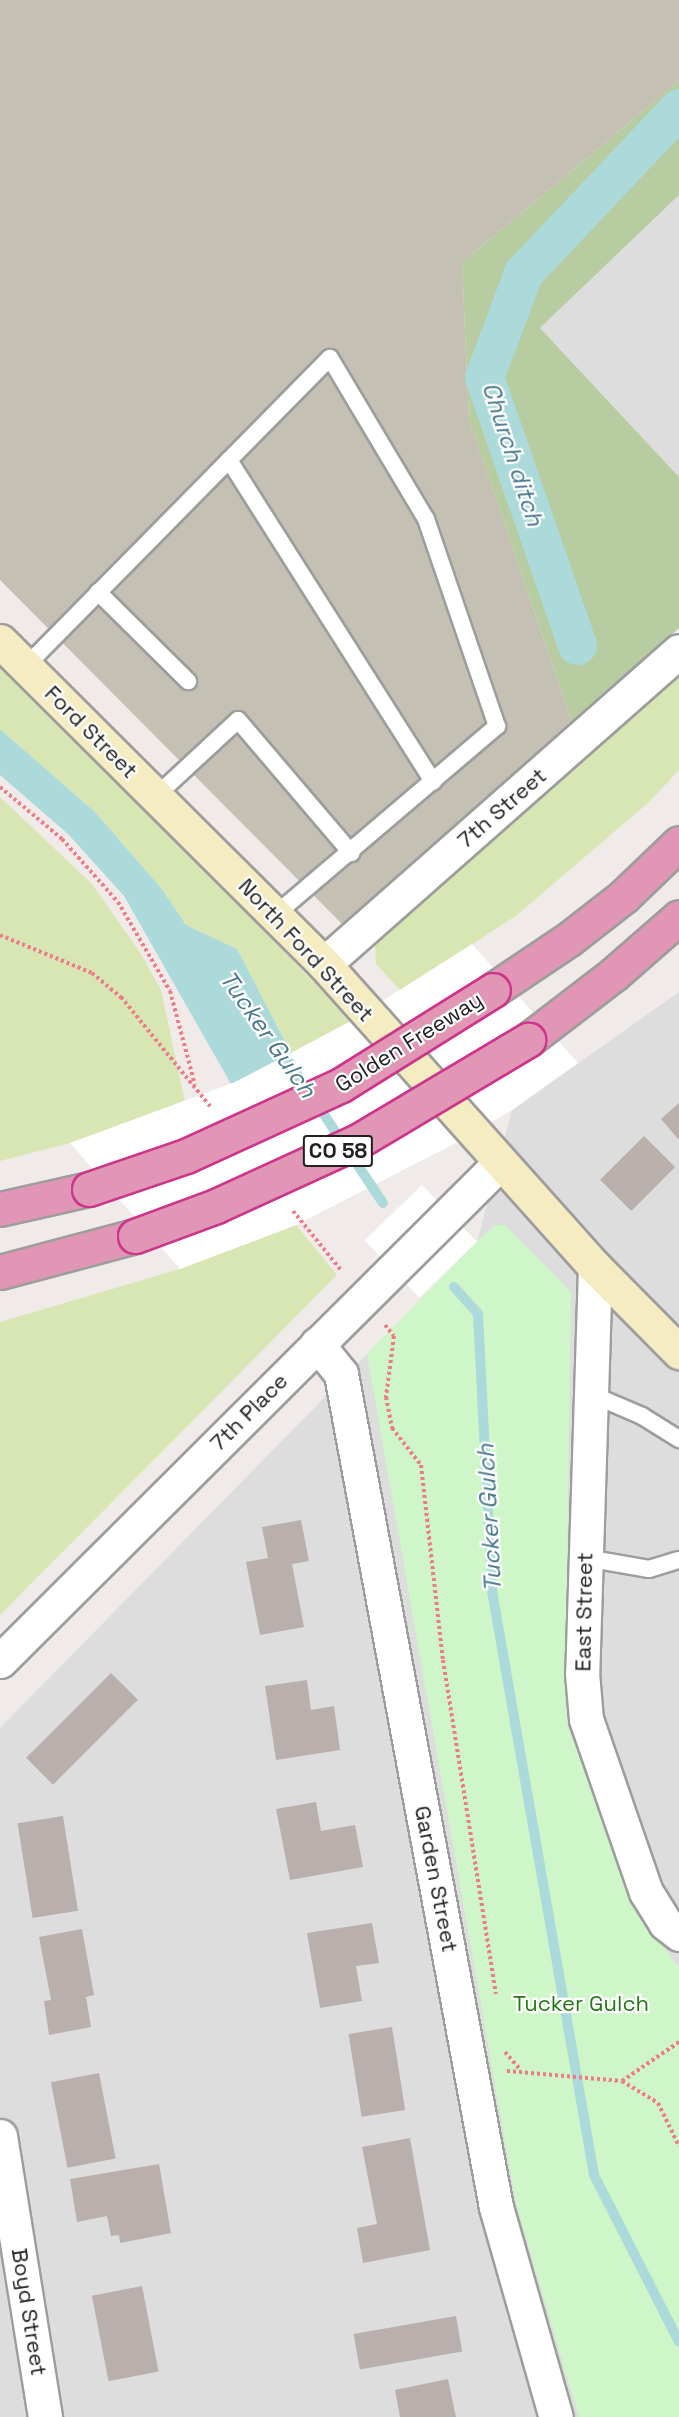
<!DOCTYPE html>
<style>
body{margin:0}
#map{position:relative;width:679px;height:2417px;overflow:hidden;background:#f0ebe8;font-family:"Space Grotesk",sans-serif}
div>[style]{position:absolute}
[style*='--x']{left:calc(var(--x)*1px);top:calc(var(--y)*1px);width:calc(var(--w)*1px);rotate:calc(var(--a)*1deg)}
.residential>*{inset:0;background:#deddde}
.construction>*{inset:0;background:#c4c0b4}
.grass>*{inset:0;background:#d7e6b2}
.forest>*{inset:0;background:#b7cca0}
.park>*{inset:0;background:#cff6c9}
.water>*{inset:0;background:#acdada}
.pier>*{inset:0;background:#fff;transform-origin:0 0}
.stream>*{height:10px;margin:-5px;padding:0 5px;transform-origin:5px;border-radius:5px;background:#acdada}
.canal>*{height:39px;margin:-19.5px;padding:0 19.5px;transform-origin:19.5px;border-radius:19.5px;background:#acdada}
.building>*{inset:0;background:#b9b0ad;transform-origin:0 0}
.path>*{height:4px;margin-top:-2px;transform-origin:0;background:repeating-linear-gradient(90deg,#ef7a88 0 3px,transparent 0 6px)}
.roads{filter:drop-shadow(2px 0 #9d9d9d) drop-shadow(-2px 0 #9d9d9d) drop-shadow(0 2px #9d9d9d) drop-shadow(0 -2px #9d9d9d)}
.lane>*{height:16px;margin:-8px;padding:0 8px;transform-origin:8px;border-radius:8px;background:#fff}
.street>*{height:33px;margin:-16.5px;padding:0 16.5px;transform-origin:16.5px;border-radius:16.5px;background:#fff}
.secondary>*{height:33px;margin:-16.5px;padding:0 16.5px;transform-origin:16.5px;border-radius:16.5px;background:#f5ecc1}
.highway>*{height:33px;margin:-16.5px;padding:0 16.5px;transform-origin:16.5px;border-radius:16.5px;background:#e196b5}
.bridges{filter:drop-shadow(2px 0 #cd358b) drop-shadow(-2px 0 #cd358b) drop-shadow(0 2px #cd358b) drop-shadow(0 -2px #cd358b)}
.highway-bridge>*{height:33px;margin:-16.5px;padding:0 16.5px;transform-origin:16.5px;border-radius:16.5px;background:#e196b5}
span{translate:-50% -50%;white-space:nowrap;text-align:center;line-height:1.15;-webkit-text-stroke:4.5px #fff;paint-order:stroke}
.shield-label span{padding:2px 4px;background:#fff;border:2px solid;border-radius:4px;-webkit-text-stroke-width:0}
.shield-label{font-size:21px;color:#202020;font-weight:700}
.street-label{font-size:22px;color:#202020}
.park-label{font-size:22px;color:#237815}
.water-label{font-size:24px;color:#47778b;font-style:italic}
</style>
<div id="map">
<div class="residential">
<i style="clip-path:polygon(679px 195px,679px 477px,540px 328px)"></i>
<i style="clip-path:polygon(679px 992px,679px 2417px,0 2417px,0 1728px,477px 1242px,512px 1110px)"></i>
</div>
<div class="construction">
<i style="clip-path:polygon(0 0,679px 0,679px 81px,462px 262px,469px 420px,573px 725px,347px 929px,0 580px)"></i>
</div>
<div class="grass">
<i style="clip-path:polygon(0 664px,271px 938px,351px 1021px,291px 1053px,237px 949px,186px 925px,161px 888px,95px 812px,0 729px)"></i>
<i style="clip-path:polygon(679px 675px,679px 770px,649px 802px,517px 915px,401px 991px,376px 964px,375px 945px,473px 851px)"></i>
<i style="clip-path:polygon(0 797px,92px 884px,141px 954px,161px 990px,185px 1102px,70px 1143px,0 1161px)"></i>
<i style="clip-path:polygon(296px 1225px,337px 1275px,0 1615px,0 1322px,180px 1269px)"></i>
</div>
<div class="forest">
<i style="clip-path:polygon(679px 81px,679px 195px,540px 328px,679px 477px,679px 628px,573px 725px,469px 420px,462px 262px)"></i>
</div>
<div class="park">
<i style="clip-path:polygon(505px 1225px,571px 1292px,565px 1703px,568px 1727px,636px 1913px,679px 1967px,679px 2417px,579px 2417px,516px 2204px,367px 1354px,477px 1241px,494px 1226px)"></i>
</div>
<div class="water">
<i style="clip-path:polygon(0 729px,95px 812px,161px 888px,186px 925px,237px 949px,291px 1053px,231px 1084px,124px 896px,68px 834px,0 775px)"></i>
</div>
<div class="pier">
<i style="clip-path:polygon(472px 944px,578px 1063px,512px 1110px,452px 1145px,296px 1225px,180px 1269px,70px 1143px,238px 1081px,351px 1021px)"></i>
<i style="left:422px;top:1185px;width:79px;height:80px;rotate:46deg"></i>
</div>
<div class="stream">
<i style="--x:277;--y:1044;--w:191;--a:56.3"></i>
<i style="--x:454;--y:1287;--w:36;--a:48"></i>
<i style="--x:478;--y:1314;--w:277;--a:87.1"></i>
<i style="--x:492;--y:1591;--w:593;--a:80.09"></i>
<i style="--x:594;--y:2175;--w:187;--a:63"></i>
</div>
<div class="canal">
<i style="--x:577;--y:645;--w:284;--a:-109.1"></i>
<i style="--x:484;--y:377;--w:111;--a:-69.4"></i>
<i style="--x:523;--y:273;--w:227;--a:-46.6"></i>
</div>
<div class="building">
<i style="clip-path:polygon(679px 1103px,679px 1140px,661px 1119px)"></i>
<i style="left:644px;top:1136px;width:44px;height:62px;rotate:45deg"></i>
<i style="clip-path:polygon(301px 1520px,309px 1561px,292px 1564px,304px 1627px,260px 1635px,246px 1562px,268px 1558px,262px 1527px)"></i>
<i style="left:111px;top:1673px;width:38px;height:120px;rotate:45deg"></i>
<i style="clip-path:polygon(307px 1680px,311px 1710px,334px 1706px,340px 1750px,276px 1760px,265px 1686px)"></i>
<i style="clip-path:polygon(316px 1802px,321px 1831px,355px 1825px,363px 1867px,290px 1880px,276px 1809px)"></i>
<i style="left:63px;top:1816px;width:96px;height:46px;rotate:81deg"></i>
<i style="clip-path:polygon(372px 1923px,379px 1963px,356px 1966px,362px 2001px,320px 2008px,307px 1933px)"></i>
<i style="clip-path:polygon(82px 1929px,94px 1995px,86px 1997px,91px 2027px,49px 2035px,44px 2001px,51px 2000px,39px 1937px)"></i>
<i style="left:392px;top:2027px;width:84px;height:44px;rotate:81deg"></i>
<i style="left:99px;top:2073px;width:87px;height:49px;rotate:79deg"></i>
<i style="clip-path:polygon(410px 2138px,430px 2250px,363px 2263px,357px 2228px,377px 2224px,362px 2147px)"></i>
<i style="clip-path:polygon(159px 2164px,171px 2233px,120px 2243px,119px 2235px,111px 2236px,107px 2216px,77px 2222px,70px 2179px)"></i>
<i style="left:142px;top:2286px;width:87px;height:51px;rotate:79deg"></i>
<i style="left:456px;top:2316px;width:36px;height:104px;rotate:80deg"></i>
<i style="clip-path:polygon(448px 2379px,456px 2417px,400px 2417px,395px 2390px)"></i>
</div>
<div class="path">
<i style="--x:0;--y:787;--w:81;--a:40"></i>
<i style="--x:62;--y:839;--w:84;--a:48.4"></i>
<i style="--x:118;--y:902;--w:103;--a:59.7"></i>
<i style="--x:170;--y:991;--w:97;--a:75.1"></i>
<i style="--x:0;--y:935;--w:100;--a:22.4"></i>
<i style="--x:92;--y:973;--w:38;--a:40"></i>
<i style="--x:121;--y:997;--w:141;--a:50.8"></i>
<i style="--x:293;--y:1211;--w:76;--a:50.9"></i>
<i style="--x:385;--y:1325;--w:14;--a:51"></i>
<i style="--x:394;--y:1336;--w:62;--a:97.5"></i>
<i style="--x:386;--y:1397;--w:32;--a:79"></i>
<i style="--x:392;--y:1428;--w:47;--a:51.9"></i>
<i style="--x:421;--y:1465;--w:196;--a:83.6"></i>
<i style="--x:443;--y:1660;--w:338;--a:81"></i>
<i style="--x:505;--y:2052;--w:23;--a:49"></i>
<i style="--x:507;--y:2071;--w:115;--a:5"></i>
<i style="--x:622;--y:2081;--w:42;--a:31.4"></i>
<i style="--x:658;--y:2103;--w:48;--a:64"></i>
<i style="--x:622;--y:2081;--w:69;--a:-34.4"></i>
</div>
<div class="roads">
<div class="lane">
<i style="--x:229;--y:460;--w:381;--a:57.6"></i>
<i style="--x:98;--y:592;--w:127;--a:44.7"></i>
<i style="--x:25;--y:667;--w:434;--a:-45.4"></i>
<i style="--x:330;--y:358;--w:187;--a:59.2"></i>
<i style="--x:426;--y:519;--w:219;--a:71.1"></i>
<i style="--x:497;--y:726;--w:292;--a:139.6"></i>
<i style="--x:156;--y:796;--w:112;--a:-42.8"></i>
<i style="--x:238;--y:720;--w:175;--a:49.6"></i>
<i style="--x:591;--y:1394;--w:56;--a:23.3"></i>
<i style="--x:642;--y:1416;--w:44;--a:31.9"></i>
<i style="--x:586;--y:1558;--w:64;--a:9.9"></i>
<i style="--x:649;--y:1569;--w:31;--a:-17"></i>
</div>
<div class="street">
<i style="--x:324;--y:964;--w:473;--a:-41.4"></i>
<i style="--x:595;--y:1267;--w:406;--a:91.8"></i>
<i style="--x:582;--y:1673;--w:46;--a:85"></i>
<i style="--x:586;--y:1719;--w:183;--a:70.9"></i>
<i style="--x:646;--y:1892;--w:36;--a:58"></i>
<i style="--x:665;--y:1923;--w:18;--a:38"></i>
<i style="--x:317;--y:1344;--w:38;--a:51"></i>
<i style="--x:341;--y:1374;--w:847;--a:79.46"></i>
<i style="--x:496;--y:2207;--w:218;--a:74.1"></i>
<i style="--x:0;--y:1661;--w:706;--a:-44.89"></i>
<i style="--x:0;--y:2136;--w:285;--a:80.9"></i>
</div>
<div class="secondary">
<i style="--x:0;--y:641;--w:457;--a:44.9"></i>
<i style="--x:324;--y:964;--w:407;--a:48.2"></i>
<i style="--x:595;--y:1267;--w:120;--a:45.3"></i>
</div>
<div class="highway">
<i style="--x:493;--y:990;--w:92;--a:-33.9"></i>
<i style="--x:569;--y:939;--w:70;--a:-38"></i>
<i style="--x:624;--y:896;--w:76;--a:-43.9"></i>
<i style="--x:528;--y:1040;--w:108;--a:-37.5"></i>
<i style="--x:614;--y:974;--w:86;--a:-41.2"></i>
<i style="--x:0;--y:1209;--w:91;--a:-12.7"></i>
<i style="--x:0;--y:1272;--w:140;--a:-14.9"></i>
</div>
</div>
<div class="bridges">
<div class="highway-bridge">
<i style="--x:89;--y:1189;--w:102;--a:-18.8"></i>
<i style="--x:186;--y:1156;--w:170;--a:-24.6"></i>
<i style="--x:341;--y:1085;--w:179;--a:-32"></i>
<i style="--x:135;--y:1236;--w:86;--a:-20.3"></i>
<i style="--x:216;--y:1206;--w:158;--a:-24.6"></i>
<i style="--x:360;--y:1140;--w:196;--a:-30.8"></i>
</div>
</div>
<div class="shield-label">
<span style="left:338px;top:1151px">CO 58</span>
</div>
<div class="street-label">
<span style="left:91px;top:732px;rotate:45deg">Ford Street</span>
<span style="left:502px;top:808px;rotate:-41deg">7th Street</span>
<span style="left:306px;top:950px;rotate:47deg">North Ford Street</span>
<span style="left:409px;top:1042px;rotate:-32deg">Golden Freeway</span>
<span style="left:249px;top:1412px;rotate:-45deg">7th Place</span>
<span style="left:584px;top:1612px;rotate:-89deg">East Street</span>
<span style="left:436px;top:1879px;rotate:79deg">Garden Street</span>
<span style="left:29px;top:2312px;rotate:81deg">Boyd Street</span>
</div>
<div class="park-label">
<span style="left:581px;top:2004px">Tucker Gulch</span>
</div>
<div class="water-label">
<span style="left:513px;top:454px;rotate:72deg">Church ditch</span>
<span style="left:268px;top:1034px;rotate:55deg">Tucker Gulch</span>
<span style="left:489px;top:1518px;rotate:-93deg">Tucker Gulch</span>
</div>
</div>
